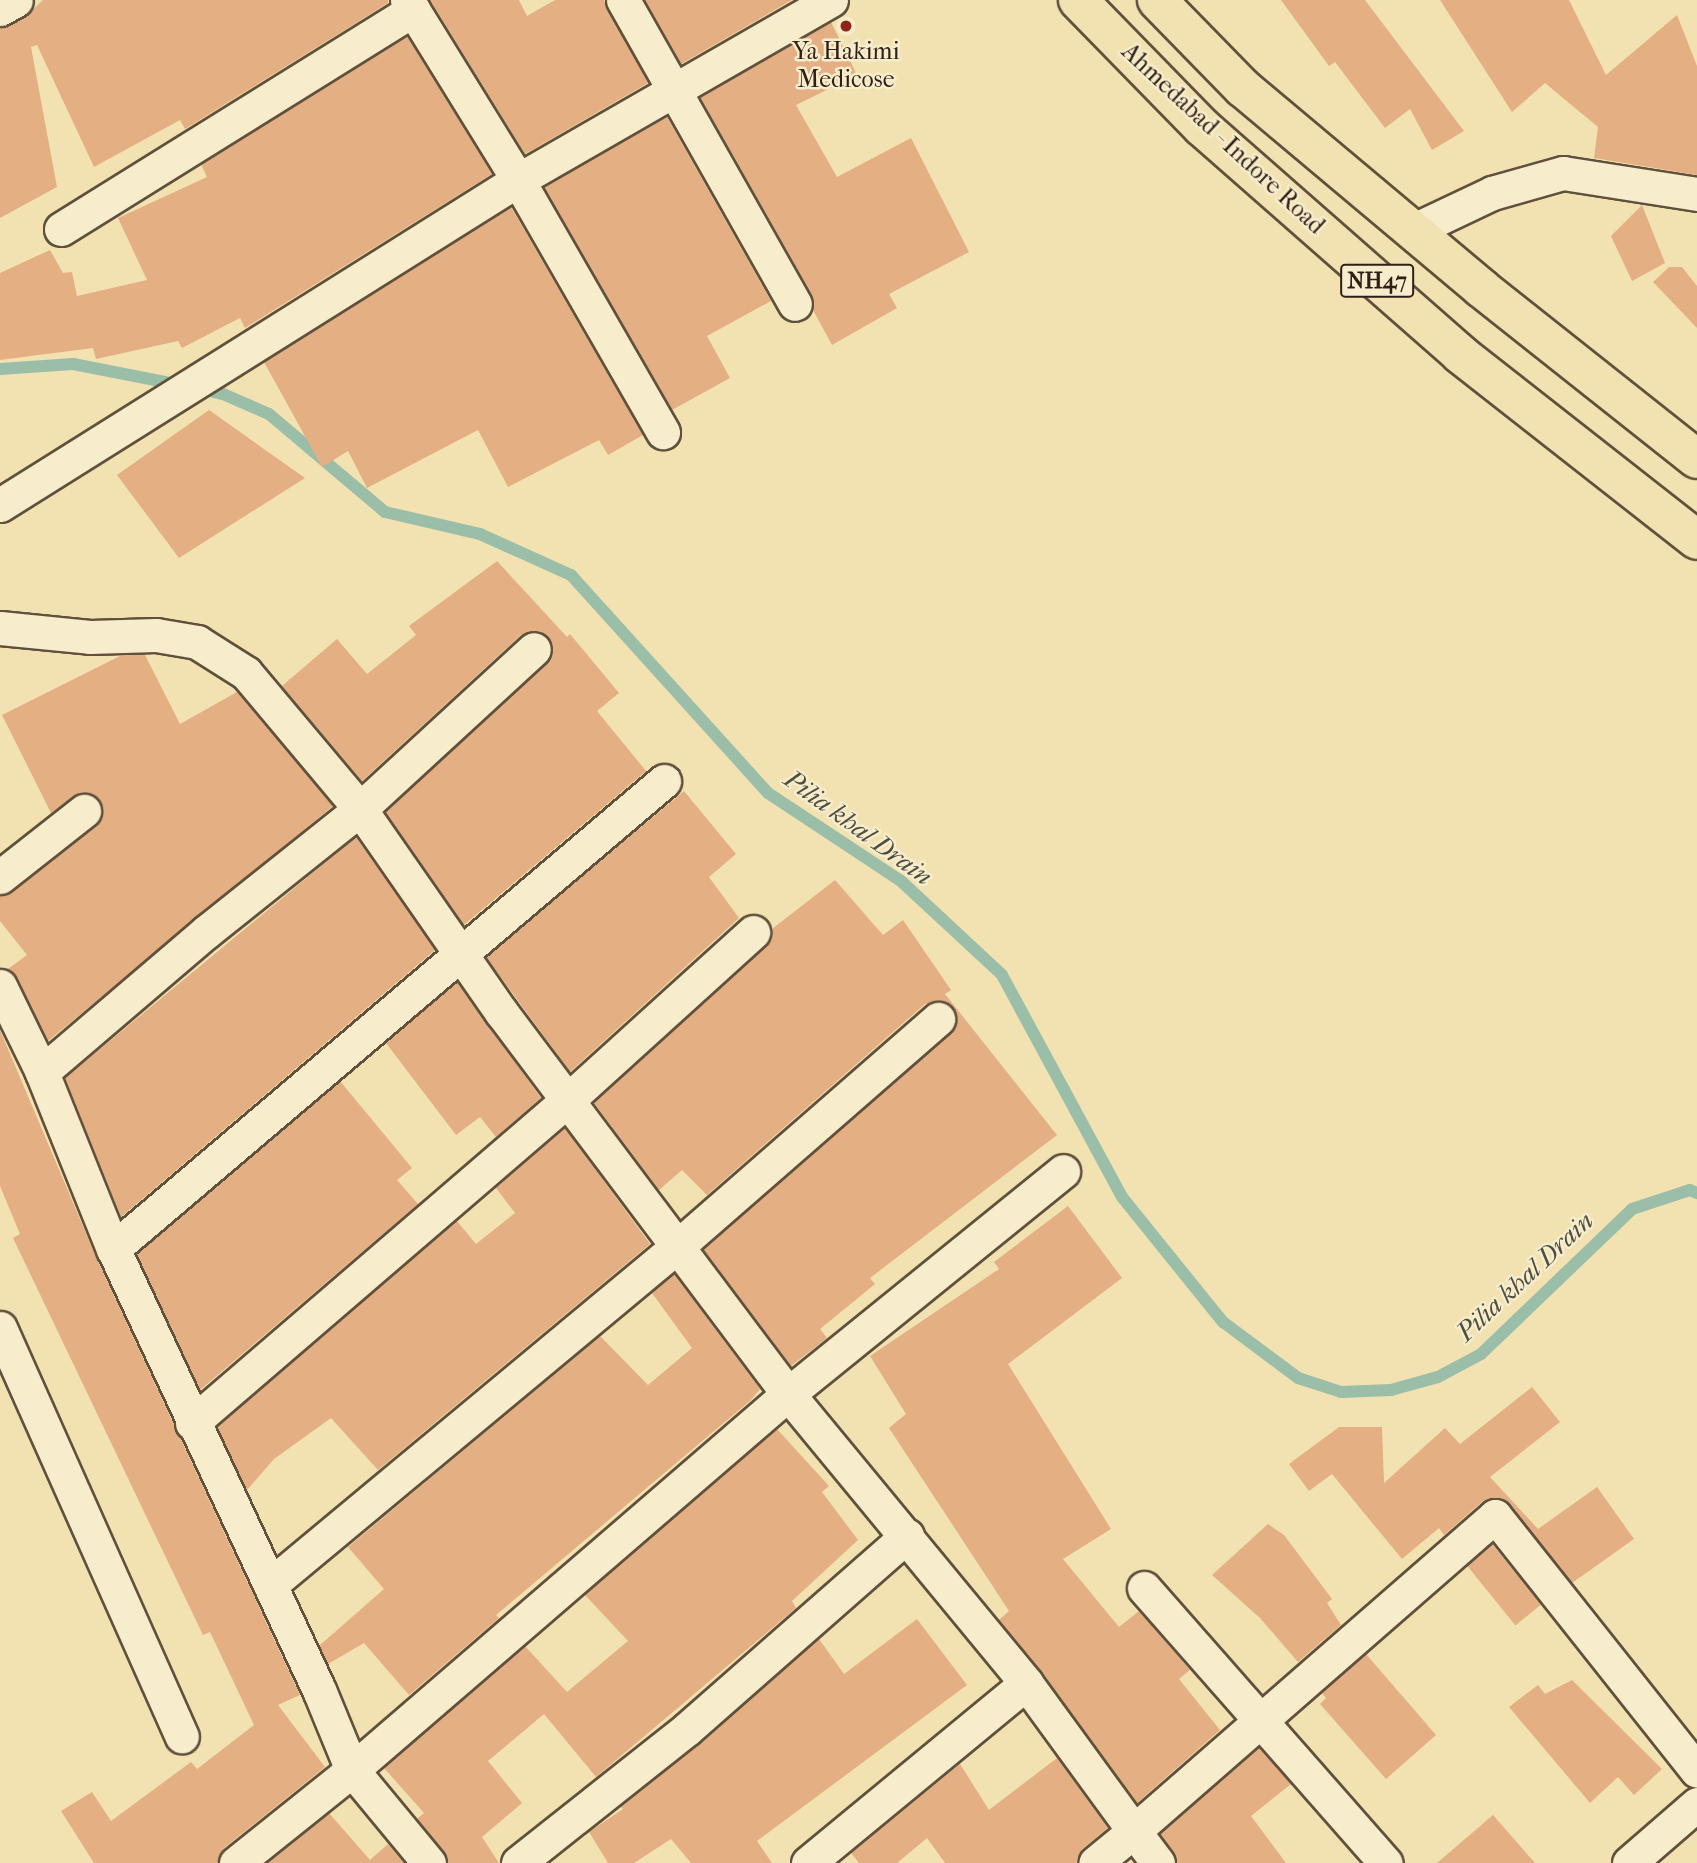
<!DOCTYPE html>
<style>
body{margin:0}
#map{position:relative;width:1697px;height:1863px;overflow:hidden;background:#f2e2b1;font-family:"IM FELL French Canon",serif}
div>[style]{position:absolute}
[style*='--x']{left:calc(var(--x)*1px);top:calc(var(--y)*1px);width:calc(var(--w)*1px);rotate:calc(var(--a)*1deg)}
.stream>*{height:12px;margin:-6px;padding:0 6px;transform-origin:6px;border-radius:6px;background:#9bbea9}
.building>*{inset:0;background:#e4af83;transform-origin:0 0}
.roads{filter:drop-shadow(2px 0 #60503c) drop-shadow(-2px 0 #60503c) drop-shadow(0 2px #60503c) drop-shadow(0 -2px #60503c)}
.street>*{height:33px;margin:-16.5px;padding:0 16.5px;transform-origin:16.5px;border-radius:16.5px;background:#f7eccc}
.highway>*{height:38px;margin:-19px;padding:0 19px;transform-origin:19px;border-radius:19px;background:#f2e2b1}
.dots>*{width:19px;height:19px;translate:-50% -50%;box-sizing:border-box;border:4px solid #f7eccc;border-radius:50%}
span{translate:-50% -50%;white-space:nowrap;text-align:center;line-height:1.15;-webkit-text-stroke:5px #f7eccc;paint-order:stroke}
.shield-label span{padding:2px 5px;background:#f7eccc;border:2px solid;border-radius:5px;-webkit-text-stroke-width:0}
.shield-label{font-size:23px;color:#2f1f15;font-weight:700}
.poi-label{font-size:24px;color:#2f1f15}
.street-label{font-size:24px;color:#2f1f15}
.water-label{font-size:26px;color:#4f4f41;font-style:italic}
</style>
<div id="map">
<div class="stream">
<i style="--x:0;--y:369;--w:73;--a:-3.9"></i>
<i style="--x:73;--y:364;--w:109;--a:11.1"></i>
<i style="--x:197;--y:388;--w:27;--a:13"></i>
<i style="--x:223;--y:394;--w:50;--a:23.5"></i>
<i style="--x:269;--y:414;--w:152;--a:40.2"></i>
<i style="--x:385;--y:512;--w:98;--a:13"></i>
<i style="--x:480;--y:534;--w:100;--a:24.3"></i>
<i style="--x:571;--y:575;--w:294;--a:47.9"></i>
<i style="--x:768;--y:793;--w:159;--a:33.5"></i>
<i style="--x:901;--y:881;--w:138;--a:42.9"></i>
<i style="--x:1002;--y:975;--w:252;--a:61.6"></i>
<i style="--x:1122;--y:1197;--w:161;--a:51.1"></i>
<i style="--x:1223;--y:1322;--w:94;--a:36.7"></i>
<i style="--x:1298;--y:1378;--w:45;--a:18"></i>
<i style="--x:1341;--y:1392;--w:50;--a:-2.3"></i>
<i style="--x:1391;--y:1390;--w:49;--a:-15.5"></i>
<i style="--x:1438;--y:1377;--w:49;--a:-28.1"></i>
<i style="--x:1481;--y:1354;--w:209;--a:-43.8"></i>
<i style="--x:1632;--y:1209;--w:61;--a:-18.1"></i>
<i style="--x:1690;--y:1190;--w:8;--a:23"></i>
</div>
<div class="building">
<i style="clip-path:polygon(43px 0,388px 0,388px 3px,185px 129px,180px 120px,94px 167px,37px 45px,31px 47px,57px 187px,0 218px,0 28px,25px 17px)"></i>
<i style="clip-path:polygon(430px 0,519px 0,527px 16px,555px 0,604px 0,648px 83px,525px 154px)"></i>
<i style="clip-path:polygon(645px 0,792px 0,681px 64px)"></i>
<i style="clip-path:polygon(1281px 0,1365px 0,1464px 131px,1432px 150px,1410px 109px,1385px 128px,1335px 62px,1329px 66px)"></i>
<i style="clip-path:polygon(1440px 0,1569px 0,1606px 75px,1677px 15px,1697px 66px,1697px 175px,1594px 158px,1598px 127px,1545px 83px,1512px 112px)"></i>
<i style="clip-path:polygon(831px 22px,857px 75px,796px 105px,837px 177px,911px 138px,969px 252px,889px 294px,897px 308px,832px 345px,813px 310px,812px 295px,700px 97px)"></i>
<i style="clip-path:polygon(407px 36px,492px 174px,245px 328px,240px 318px,182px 348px,178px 341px,96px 359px,93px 348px,0 360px,0 273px,50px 250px,63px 273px,72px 272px,77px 296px,147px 280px,118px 218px,207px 177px,201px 164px)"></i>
<i style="clip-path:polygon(667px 117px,771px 301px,707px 336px,730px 378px,672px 410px,544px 187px)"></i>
<i style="clip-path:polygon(1642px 205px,1665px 263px,1632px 281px,1611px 236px)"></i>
<i style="clip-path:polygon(511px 207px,643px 435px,608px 455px,599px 440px,508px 487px,478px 430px,367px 488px,348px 451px,322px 467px,264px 362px)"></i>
<i style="clip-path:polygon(1669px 267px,1682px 267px,1697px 286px,1697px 328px,1653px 282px)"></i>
<i style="clip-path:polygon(209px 410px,305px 478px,179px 558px,117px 475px)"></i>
<i style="clip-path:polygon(497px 561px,567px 637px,570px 634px,619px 693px,597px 711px,646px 771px,464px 925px,385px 812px,547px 663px,552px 654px,549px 637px,539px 631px,521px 635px,362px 781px,282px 686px,337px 639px,367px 674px,416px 635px,409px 626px)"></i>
<i style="clip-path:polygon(122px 655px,145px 655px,180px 724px,237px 692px,333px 806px,48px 1041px,17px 978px,8px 969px,27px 955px,0 921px,0 896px,12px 892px,96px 826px,103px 809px,99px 799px,82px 792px,51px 813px,2px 715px)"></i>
<i style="clip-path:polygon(684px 791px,736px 854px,709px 877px,739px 918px,570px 1072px,486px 957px)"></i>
<i style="clip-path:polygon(356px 837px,435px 950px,121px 1217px,65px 1078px)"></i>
<i style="clip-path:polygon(835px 880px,883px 935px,903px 920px,951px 990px,945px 994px,1057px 1135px,870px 1278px,875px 1284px,820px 1329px,827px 1338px,791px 1366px,703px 1249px,951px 1033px,956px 1025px,953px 1007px,944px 1001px,925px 1004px,707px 1195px,682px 1170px,659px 1190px,594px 1103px,766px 946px,772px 929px)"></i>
<i style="clip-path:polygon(457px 982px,541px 1098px,496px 1137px,480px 1117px,456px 1135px,386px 1043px)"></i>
<i style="clip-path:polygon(0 1030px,96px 1257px,300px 1695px,278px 1705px,325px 1767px,224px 1848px,217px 1863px,94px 1863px,61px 1811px,92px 1792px,111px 1821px,191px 1762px,197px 1769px,254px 1725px,210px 1632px,203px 1635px,13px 1238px,20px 1234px,0 1186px)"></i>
<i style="clip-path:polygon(340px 1081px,412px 1168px,397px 1180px,418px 1204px,200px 1390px,137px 1254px)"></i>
<i style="clip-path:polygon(565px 1128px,650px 1244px,378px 1470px,331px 1418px,274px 1459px,247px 1490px,217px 1427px,457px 1221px,476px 1244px,515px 1213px,496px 1188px)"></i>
<i style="clip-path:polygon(1068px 1206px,1122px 1278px,1008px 1364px,1111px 1529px,1063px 1559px,1119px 1627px,1139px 1611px,1190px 1670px,1179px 1679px,1220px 1730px,1137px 1803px,999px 1620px,1009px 1611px,889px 1428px,906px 1414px,870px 1356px,999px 1269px,994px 1262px)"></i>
<i style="clip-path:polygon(674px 1274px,760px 1389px,751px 1400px,496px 1615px,499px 1618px,409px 1695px,364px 1643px,328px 1664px,319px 1646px,384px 1589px,348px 1547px,600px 1336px,648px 1385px,692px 1348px,652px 1293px)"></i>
<i style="clip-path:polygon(1532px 1387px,1560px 1422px,1490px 1477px,1538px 1529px,1597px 1487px,1634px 1539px,1572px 1583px,1502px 1498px,1483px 1501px,1444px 1535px,1439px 1528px,1402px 1559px,1332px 1474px,1309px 1491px,1289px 1464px,1339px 1427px,1382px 1427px,1384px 1483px,1445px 1428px,1460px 1444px)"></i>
<i style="clip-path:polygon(777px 1429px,829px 1486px,822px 1492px,858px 1540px,792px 1601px,796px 1608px,596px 1777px,544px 1714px,488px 1761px,522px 1803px,482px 1837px,499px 1863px,448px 1863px,444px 1851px,417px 1819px,424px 1813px,384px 1768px,525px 1646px,567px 1692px,628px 1641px,585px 1595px)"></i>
<i style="clip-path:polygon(1268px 1524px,1284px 1535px,1332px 1599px,1327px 1603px,1341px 1625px,1298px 1662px,1260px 1618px,1212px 1575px)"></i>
<i style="left:1492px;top:1544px;width:78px;height:33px;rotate:51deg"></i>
<i style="clip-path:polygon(917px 1619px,967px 1685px,757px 1841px,772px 1863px,691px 1863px,671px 1839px,634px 1863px,608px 1863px,589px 1832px,623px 1809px,620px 1806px,819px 1639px,844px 1674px)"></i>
<i style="clip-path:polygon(1366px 1654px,1436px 1735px,1386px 1779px,1320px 1704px,1326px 1698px,1322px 1693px)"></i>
<i style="clip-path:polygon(1572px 1680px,1662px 1769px,1634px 1795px,1618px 1777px,1590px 1803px,1509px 1707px,1538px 1685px,1545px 1694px)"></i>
<i style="clip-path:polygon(1259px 1748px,1291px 1784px,1251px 1816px,1286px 1863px,1177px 1863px,1160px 1834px)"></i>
<i style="clip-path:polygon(1057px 1758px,1108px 1828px,1082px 1849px,1076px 1863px,945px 1863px,927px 1838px,897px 1863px,859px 1863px,851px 1853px,960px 1764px,989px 1810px)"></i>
<i style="clip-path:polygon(329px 1813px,370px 1860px,388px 1844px,404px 1863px,267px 1863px)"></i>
<i style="clip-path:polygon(1493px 1815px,1535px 1863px,1437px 1863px)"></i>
</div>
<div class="roads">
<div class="street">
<i style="--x:407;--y:0;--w:211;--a:58.3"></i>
<i style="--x:518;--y:180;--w:291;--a:60.1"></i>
<i style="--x:623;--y:0;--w:349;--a:60.5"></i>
<i style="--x:0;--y:9;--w:18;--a:-29"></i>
<i style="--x:61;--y:229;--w:415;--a:-31.9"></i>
<i style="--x:1412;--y:231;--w:89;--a:-25.4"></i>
<i style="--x:1492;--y:193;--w:74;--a:-15.7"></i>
<i style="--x:1563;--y:173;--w:136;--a:8.9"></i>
<i style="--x:0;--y:505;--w:612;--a:-32.1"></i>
<i style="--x:518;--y:180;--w:361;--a:-29.9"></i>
<i style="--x:0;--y:628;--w:90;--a:5.7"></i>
<i style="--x:90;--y:637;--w:66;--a:-1.7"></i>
<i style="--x:156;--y:635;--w:42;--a:9.7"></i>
<i style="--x:197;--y:642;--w:58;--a:32.3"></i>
<i style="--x:246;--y:673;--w:177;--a:50"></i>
<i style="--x:360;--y:809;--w:236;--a:-42.6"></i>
<i style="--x:0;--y:877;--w:107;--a:-38.2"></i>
<i style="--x:0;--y:986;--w:96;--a:64"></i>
<i style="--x:113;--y:1249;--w:723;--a:-40.34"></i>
<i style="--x:0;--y:1328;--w:447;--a:66"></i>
<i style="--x:192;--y:1423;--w:496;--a:-40.7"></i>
<i style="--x:568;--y:1100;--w:250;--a:-42.2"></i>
<i style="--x:270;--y:1585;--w:532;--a:-39.74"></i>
<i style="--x:679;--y:1245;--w:344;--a:-41.1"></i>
<i style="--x:1144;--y:1588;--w:366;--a:48.7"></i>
<i style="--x:236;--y:1863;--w:149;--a:-38.7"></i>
<i style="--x:352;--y:1770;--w:576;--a:-40.77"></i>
<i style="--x:788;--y:1394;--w:354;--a:-39"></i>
<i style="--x:429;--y:1863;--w:121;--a:-129.6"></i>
<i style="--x:352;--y:1770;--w:87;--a:-112.4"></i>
<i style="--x:319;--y:1690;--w:487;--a:-115"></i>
<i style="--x:113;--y:1249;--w:191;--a:-111.9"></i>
<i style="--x:42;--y:1072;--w:216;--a:-40.5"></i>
<i style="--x:206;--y:932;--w:197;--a:-38.6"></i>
<i style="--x:360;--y:809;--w:249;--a:55.2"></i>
<i style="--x:502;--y:1013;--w:476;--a:53.1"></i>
<i style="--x:788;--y:1394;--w:374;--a:50.5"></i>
<i style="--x:1026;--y:1683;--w:183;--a:53.9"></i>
<i style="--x:1134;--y:1831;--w:50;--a:140.6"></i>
<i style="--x:518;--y:1863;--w:216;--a:-38.4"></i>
<i style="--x:687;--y:1729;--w:293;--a:-41.3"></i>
<i style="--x:808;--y:1863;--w:283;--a:-39.5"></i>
<i style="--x:1158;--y:1863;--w:40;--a:-127"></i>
<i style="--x:1134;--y:1831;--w:479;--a:-41.1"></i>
<i style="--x:1495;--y:1516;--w:325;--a:51.6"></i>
<i style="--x:1629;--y:1863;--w:90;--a:-40.9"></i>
</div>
<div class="highway">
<i style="--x:1078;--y:0;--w:177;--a:45.7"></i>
<i style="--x:1202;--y:127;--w:344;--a:41.3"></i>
<i style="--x:1460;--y:354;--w:301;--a:38.1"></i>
<i style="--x:1157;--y:0;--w:123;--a:45.7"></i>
<i style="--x:1243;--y:88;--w:311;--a:40"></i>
<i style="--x:1481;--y:288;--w:275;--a:38.4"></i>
</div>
</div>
<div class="dots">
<i style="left:846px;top:26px;background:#8f2418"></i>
</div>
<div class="shield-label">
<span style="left:1377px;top:281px">NH47</span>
</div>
<div class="poi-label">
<span style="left:846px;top:66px">Ya Hakimi<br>Medicose</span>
</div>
<div class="street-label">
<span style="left:1223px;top:139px;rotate:43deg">Ahmedabad - Indore Road</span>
</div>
<div class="water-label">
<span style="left:858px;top:828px;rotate:36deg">Pilia khal Drain</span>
<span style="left:1525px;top:1277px;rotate:-43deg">Pilia khal Drain</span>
</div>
</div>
